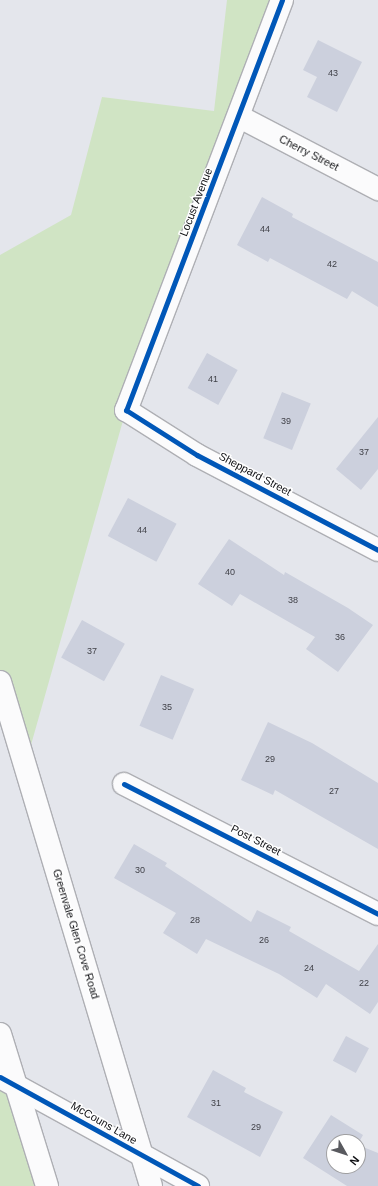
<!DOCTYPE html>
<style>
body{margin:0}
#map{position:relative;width:378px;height:1186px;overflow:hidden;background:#e4e6ec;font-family:Arial,sans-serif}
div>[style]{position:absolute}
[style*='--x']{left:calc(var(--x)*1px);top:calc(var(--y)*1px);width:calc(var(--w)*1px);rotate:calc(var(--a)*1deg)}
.green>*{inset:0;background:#d0e4c4}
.building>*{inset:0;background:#ccd0dd;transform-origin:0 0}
.roads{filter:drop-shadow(1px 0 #aeafb4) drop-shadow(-1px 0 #aeafb4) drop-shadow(0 1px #aeafb4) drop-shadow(0 -1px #aeafb4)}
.street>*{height:22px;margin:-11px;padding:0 11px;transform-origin:11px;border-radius:11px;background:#fbfbfc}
.primary>*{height:22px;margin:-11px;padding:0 11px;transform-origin:11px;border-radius:11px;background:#fbfbfc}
.cycleway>*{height:5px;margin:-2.5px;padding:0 2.5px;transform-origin:2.5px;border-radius:2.5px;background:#0057b8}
span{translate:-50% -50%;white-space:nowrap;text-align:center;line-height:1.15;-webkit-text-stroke:3px #fff;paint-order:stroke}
.number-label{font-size:9px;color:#404148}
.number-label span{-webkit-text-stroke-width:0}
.street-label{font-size:11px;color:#0e0f13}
.north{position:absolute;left:326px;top:1134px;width:40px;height:40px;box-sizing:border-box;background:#fff;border:1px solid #9f9fa1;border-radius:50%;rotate:129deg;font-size:11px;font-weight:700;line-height:16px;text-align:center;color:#0e0f13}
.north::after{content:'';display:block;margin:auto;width:14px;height:18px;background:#595a5f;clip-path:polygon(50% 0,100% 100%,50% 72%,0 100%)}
</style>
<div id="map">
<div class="green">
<i style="clip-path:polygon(227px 0,282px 0,126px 410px,25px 766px,0 682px,0 255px,71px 215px,102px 97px,214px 111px)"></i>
<i style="clip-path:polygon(0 1077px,47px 1186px,0 1186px)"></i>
</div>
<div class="building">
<i style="clip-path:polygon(318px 40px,362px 62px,337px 112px,307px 97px,317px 77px,303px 70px)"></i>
<i style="clip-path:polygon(262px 197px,293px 214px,292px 217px,378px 262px,378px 307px,352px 291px,347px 299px,270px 258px,268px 262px,237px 245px)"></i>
<i style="left:207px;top:353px;width:35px;height:40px;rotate:29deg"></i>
<i style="left:282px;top:392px;width:31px;height:50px;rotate:22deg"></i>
<i style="clip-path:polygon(378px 417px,378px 469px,361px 490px,336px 469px)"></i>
<i style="left:128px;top:498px;width:55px;height:43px;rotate:28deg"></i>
<i style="clip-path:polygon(229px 539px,284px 575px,285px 572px,348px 608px,373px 625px,338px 672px,306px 649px,315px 637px,240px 594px,232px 606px,198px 584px)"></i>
<i style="left:82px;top:620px;width:49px;height:43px;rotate:29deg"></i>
<i style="left:161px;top:675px;width:36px;height:55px;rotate:23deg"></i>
<i style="clip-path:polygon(268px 722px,312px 743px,378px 783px,378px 849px,275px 790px,273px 795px,241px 780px)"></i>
<i style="clip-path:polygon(134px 844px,167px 863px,165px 866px,251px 922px,257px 910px,291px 927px,289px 931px,359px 971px,378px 944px,378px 1002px,370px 1014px,326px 984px,317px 998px,279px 974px,206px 939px,197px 954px,163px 933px,176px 913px,114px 878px)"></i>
<i style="left:346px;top:1036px;width:26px;height:28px;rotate:28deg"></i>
<i style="clip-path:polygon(213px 1070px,246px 1088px,244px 1092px,283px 1112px,260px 1157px,187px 1117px)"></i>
<i style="clip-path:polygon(331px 1115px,363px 1135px,358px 1144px,334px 1142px,334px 1166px,358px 1166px,358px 1145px,378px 1153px,378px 1186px,347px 1186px,303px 1158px)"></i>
</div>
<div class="roads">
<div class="street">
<i style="--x:282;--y:0;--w:439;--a:110.8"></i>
<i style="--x:126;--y:410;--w:84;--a:32.4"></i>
<i style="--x:197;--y:455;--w:204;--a:27.7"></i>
<i style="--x:240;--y:117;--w:156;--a:27.6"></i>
<i style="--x:124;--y:784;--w:285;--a:27.1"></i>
<i style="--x:0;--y:1077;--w:226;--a:28.8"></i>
</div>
<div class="primary">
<i style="--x:0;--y:682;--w:526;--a:73.32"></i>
<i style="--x:0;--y:1034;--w:159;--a:72.8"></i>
</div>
</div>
<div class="cycleway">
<i style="--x:282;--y:0;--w:439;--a:110.8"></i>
<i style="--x:126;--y:410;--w:84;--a:32.4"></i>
<i style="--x:197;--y:455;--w:204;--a:27.7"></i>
<i style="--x:124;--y:784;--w:285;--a:27.1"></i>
<i style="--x:0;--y:1077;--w:226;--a:28.8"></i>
</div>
<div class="number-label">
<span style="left:333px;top:73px">43</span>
<span style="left:265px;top:229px">44</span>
<span style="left:332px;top:264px">42</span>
<span style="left:213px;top:379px">41</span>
<span style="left:286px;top:421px">39</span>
<span style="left:364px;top:452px">37</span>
<span style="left:142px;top:530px">44</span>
<span style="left:230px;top:572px">40</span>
<span style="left:293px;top:600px">38</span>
<span style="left:340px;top:637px">36</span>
<span style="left:92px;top:651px">37</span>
<span style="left:167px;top:707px">35</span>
<span style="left:270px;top:759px">29</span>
<span style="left:334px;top:791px">27</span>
<span style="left:140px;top:870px">30</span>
<span style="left:195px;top:920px">28</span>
<span style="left:264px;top:940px">26</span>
<span style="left:309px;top:968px">24</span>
<span style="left:364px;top:983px">22</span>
<span style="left:216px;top:1103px">31</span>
<span style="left:256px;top:1127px">29</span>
</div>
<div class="street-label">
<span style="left:309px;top:153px;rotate:27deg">Cherry Street</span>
<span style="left:196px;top:202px;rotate:-69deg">Locust Avenue</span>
<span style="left:255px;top:474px;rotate:28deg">Sheppard Street</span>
<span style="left:256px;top:840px;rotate:27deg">Post Street</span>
<span style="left:76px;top:934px;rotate:73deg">Greenvale Glen Cove Road</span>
<span style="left:104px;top:1123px;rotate:30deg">McCouns Lane</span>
</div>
<div class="north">N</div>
</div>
